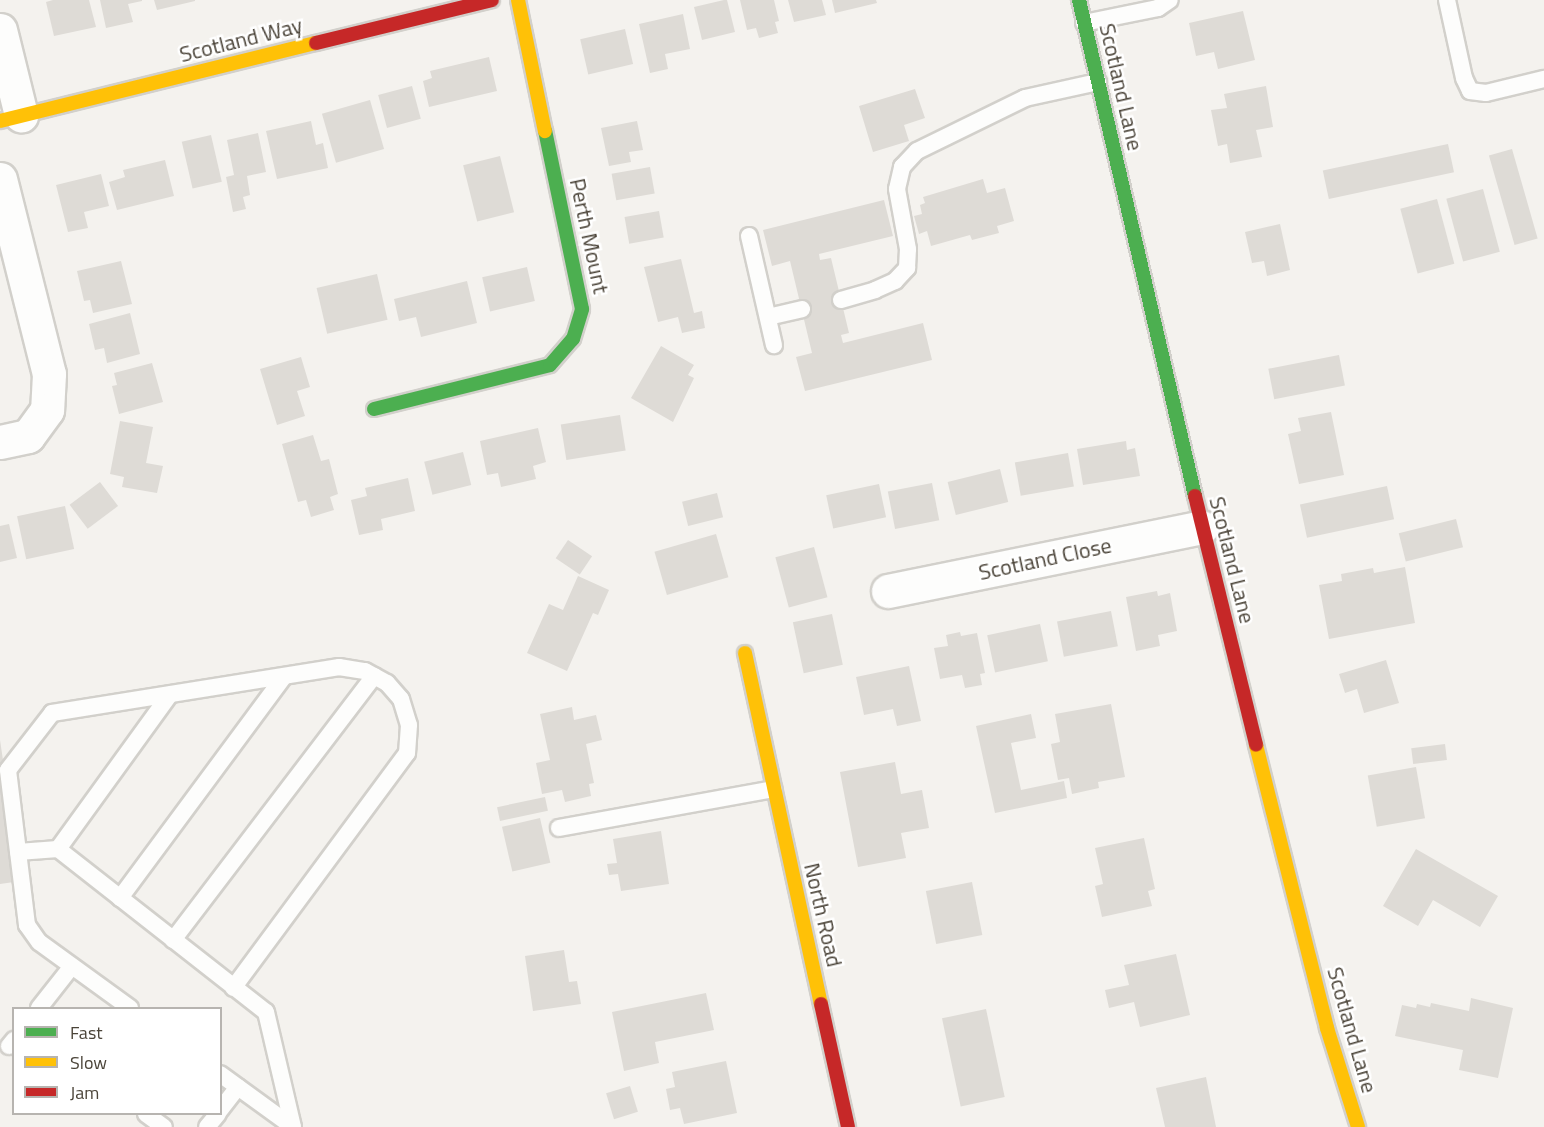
<!DOCTYPE html>
<style>
body{margin:0}
#map{position:relative;width:1544px;height:1127px;overflow:hidden;background:#f4f2ee;font-family:"Titillium Web",sans-serif}
div>[style]{position:absolute}
[style*='--x']{left:calc(var(--x)*1px);top:calc(var(--y)*1px);width:calc(var(--w)*1px);rotate:calc(var(--a)*1deg)}
.building>*{inset:0;background:#dedbd6;transform-origin:0 0}
.roads{filter:drop-shadow(2px 0 #d2d0cb) drop-shadow(-2px 0 #d2d0cb) drop-shadow(0 2px #d2d0cb) drop-shadow(0 -2px #d2d0cb)}
.lane>*{height:16px;margin:-8px;padding:0 8px;transform-origin:8px;border-radius:8px;background:#fdfdfc}
.street>*{height:33px;margin:-16.5px;padding:0 16.5px;transform-origin:16.5px;border-radius:16.5px;background:#fdfdfc}
.fast>*{height:14px;margin:-7px;padding:0 7px;transform-origin:7px;border-radius:7px;background:#4caf50}
.slow>*{height:14px;margin:-7px;padding:0 7px;transform-origin:7px;border-radius:7px;background:#ffc107}
.jam>*{height:14px;margin:-7px;padding:0 7px;transform-origin:7px;border-radius:7px;background:#c62828}
span{translate:-50% -50%;white-space:nowrap;text-align:center;line-height:1.15;-webkit-text-stroke:5px #fff;paint-order:stroke}
.street-label{font-size:22px;color:#4b4439}
.legend{position:absolute;left:12px;top:1007px;width:210px;height:108px;box-sizing:border-box;background:#fff;border:2px solid #b7b4b0;margin:0;padding:8px 10px;list-style:none;font-size:18px;color:#4b4439}
.legend li{display:flex;align-items:center;gap:12px;height:30px}
.legend b{width:30px;border:2px solid #b7b4b0}
</style>
<div id="map">
<div class="building">
<i style="clip-path:polygon(53px 0,89px 0,96px 27px,54px 36px,46px 2px)"></i>
<i style="clip-path:polygon(100px 0,142px 0,142px 1px,128px 4px,133px 22px,106px 28px)"></i>
<i style="clip-path:polygon(154px 0,195px 0,195px 1px,157px 10px)"></i>
<i style="clip-path:polygon(724px 0,727px 0,735px 32px,702px 40px,694px 7px)"></i>
<i style="clip-path:polygon(740px 0,774px 0,779px 21px,775px 22px,778px 33px,759px 38px,756px 28px,747px 30px)"></i>
<i style="clip-path:polygon(788px 0,822px 0,826px 15px,794px 22px)"></i>
<i style="clip-path:polygon(832px 0,876px 0,877px 3px,835px 13px)"></i>
<i style="clip-path:polygon(1243px 11px,1255px 60px,1218px 69px,1214px 52px,1196px 56px,1189px 23px)"></i>
<i style="clip-path:polygon(683px 14px,690px 49px,665px 54px,668px 69px,650px 73px,639px 24px)"></i>
<i style="left:625px;top:29px;width:36px;height:46px;rotate:77deg"></i>
<i style="clip-path:polygon(489px 57px,497px 91px,429px 107px,423px 81px,432px 78px,430px 71px)"></i>
<i style="left:412px;top:86px;width:34px;height:35px;rotate:75deg"></i>
<i style="clip-path:polygon(1266px 86px,1273px 127px,1256px 130px,1262px 157px,1230px 163px,1227px 144px,1218px 146px,1211px 110px,1227px 108px,1224px 94px)"></i>
<i style="clip-path:polygon(915px 89px,925px 118px,904px 125px,909px 141px,873px 152px,859px 106px)"></i>
<i style="left:370px;top:100px;width:51px;height:50px;rotate:74deg"></i>
<i style="clip-path:polygon(311px 121px,316px 145px,323px 143px,328px 168px,277px 179px,266px 131px)"></i>
<i style="clip-path:polygon(637px 121px,643px 150px,629px 152px,631px 162px,609px 166px,601px 128px)"></i>
<i style="clip-path:polygon(258px 133px,266px 172px,247px 176px,250px 195px,243px 197px,246px 209px,233px 212px,226px 177px,234px 175px,227px 140px)"></i>
<i style="left:211px;top:135px;width:48px;height:30px;rotate:77deg"></i>
<i style="left:1448px;top:144px;width:29px;height:128px;rotate:78deg"></i>
<i style="left:1512px;top:149px;width:93px;height:24px;rotate:74deg"></i>
<i style="left:500px;top:156px;width:58px;height:38px;rotate:76deg"></i>
<i style="clip-path:polygon(165px 160px,174px 196px,117px 210px,109px 182px,125px 177px,123px 170px)"></i>
<i style="left:650px;top:167px;width:27px;height:39px;rotate:80deg"></i>
<i style="clip-path:polygon(101px 174px,109px 206px,84px 212px,88px 228px,68px 232px,56px 185px)"></i>
<i style="clip-path:polygon(983px 179px,987px 193px,1005px 188px,1014px 221px,997px 226px,999px 233px,972px 240px,970px 235px,931px 246px,927px 231px,919px 234px,914px 216px,922px 214px,920px 205px,925px 203px,923px 197px)"></i>
<i style="left:1483px;top:189px;width:65px;height:38px;rotate:75deg"></i>
<i style="left:1437px;top:199px;width:67px;height:38px;rotate:75deg"></i>
<i style="clip-path:polygon(884px 200px,893px 236px,819px 254px,820px 260px,831px 258px,849px 333px,841px 335px,843px 343px,923px 323px,932px 360px,805px 391px,796px 357px,812px 353px,790px 261px,772px 266px,763px 230px)"></i>
<i style="left:659px;top:211px;width:27px;height:35px;rotate:80deg"></i>
<i style="clip-path:polygon(1280px 224px,1290px 270px,1267px 276px,1264px 261px,1252px 263px,1245px 232px)"></i>
<i style="clip-path:polygon(681px 259px,694px 313px,702px 311px,705px 328px,682px 333px,678px 317px,658px 322px,644px 267px)"></i>
<i style="clip-path:polygon(121px 261px,132px 304px,93px 313px,90px 300px,84px 301px,77px 271px)"></i>
<i style="left:527px;top:267px;width:35px;height:46px;rotate:77deg"></i>
<i style="left:377px;top:274px;width:47px;height:62px;rotate:77deg"></i>
<i style="clip-path:polygon(467px 281px,477px 323px,421px 337px,416px 317px,399px 321px,394px 299px)"></i>
<i style="clip-path:polygon(130px 313px,140px 354px,107px 363px,104px 348px,95px 350px,89px 324px)"></i>
<i style="clip-path:polygon(661px 346px,694px 365px,688px 375px,694px 378px,673px 422px,631px 398px)"></i>
<i style="left:1339px;top:355px;width:31px;height:72px;rotate:79deg"></i>
<i style="clip-path:polygon(301px 357px,310px 387px,297px 391px,305px 416px,277px 425px,260px 369px)"></i>
<i style="clip-path:polygon(152px 363px,163px 402px,119px 414px,112px 386px,117px 385px,114px 373px)"></i>
<i style="clip-path:polygon(1331px 412px,1344px 475px,1299px 484px,1288px 434px,1301px 431px,1298px 418px)"></i>
<i style="left:620px;top:415px;width:36px;height:60px;rotate:81deg"></i>
<i style="clip-path:polygon(120px 421px,153px 427px,146px 463px,163px 466px,157px 493px,122px 487px,124px 477px,110px 474px)"></i>
<i style="clip-path:polygon(538px 428px,546px 462px,533px 466px,536px 479px,501px 487px,498px 473px,487px 475px,480px 441px)"></i>
<i style="clip-path:polygon(313px 435px,321px 461px,329px 459px,338px 494px,330px 497px,334px 510px,311px 517px,306px 500px,298px 502px,282px 444px)"></i>
<i style="clip-path:polygon(1126px 441px,1127px 450px,1135px 448px,1140px 476px,1083px 485px,1077px 449px)"></i>
<i style="left:463px;top:452px;width:34px;height:40px;rotate:76deg"></i>
<i style="left:1068px;top:453px;width:34px;height:54px;rotate:80deg"></i>
<i style="left:1000px;top:469px;width:34px;height:54px;rotate:76deg"></i>
<i style="clip-path:polygon(408px 478px,415px 511px,381px 519px,383px 530px,359px 535px,351px 500px,367px 496px,365px 488px)"></i>
<i style="left:100px;top:482px;width:30px;height:38px;rotate:53deg"></i>
<i style="left:932px;top:483px;width:38px;height:45px;rotate:79deg"></i>
<i style="left:879px;top:484px;width:34px;height:54px;rotate:78deg"></i>
<i style="left:1387px;top:486px;width:34px;height:89px;rotate:78deg"></i>
<i style="left:717px;top:493px;width:25px;height:36px;rotate:76deg"></i>
<i style="left:65px;top:506px;width:44px;height:49px;rotate:78deg"></i>
<i style="left:1456px;top:519px;width:29px;height:59px;rotate:76deg"></i>
<i style="clip-path:polygon(9px 524px,17px 558px,0 562px,0 526px)"></i>
<i style="left:716px;top:534px;width:45px;height:64px;rotate:74deg"></i>
<i style="left:568px;top:540px;width:29px;height:22px;rotate:34deg"></i>
<i style="left:814px;top:547px;width:52px;height:40px;rotate:75deg"></i>
<i style="clip-path:polygon(1405px 567px,1415px 623px,1329px 639px,1319px 585px,1342px 581px,1341px 574px,1373px 568px,1374px 573px)"></i>
<i style="clip-path:polygon(578px 576px,609px 590px,598px 615px,593px 613px,567px 671px,527px 653px,549px 604px,563px 610px)"></i>
<i style="clip-path:polygon(1157px 591px,1158px 596px,1170px 593px,1177px 631px,1158px 635px,1160px 646px,1136px 651px,1126px 597px)"></i>
<i style="left:1111px;top:611px;width:36px;height:55px;rotate:79deg"></i>
<i style="left:832px;top:614px;width:52px;height:40px;rotate:78deg"></i>
<i style="left:1040px;top:624px;width:38px;height:54px;rotate:78deg"></i>
<i style="clip-path:polygon(960px 632px,961px 636px,977px 633px,985px 673px,980px 674px,982px 685px,965px 688px,962px 675px,940px 679px,934px 648px,948px 646px,946px 635px)"></i>
<i style="clip-path:polygon(1386px 660px,1399px 703px,1364px 713px,1357px 689px,1345px 693px,1339px 674px)"></i>
<i style="clip-path:polygon(909px 666px,921px 721px,897px 726px,893px 709px,864px 715px,856px 677px)"></i>
<i style="clip-path:polygon(1111px 704px,1125px 777px,1098px 782px,1099px 788px,1072px 794px,1069px 778px,1058px 780px,1051px 744px,1060px 742px,1055px 714px)"></i>
<i style="clip-path:polygon(572px 707px,574px 720px,596px 715px,602px 740px,586px 744px,594px 783px,589px 784px,591px 796px,565px 802px,562px 790px,542px 794px,536px 763px,550px 760px,540px 714px)"></i>
<i style="clip-path:polygon(1031px 714px,1036px 738px,1011px 743px,1021px 790px,1064px 781px,1067px 798px,995px 813px,976px 726px)"></i>
<i style="clip-path:polygon(0 740px,21px 881px,0 884px)"></i>
<i style="left:1445px;top:744px;width:16px;height:34px;rotate:83deg"></i>
<i style="clip-path:polygon(895px 762px,901px 794px,922px 790px,929px 828px,901px 833px,906px 858px,858px 867px,840px 772px)"></i>
<i style="left:1416px;top:767px;width:52px;height:49px;rotate:80deg"></i>
<i style="left:545px;top:797px;width:14px;height:49px;rotate:78deg"></i>
<i style="left:540px;top:818px;width:46px;height:39px;rotate:77deg"></i>
<i style="clip-path:polygon(661px 831px,669px 884px,621px 891px,618px 874px,609px 875px,607px 864px,617px 863px,613px 839px)"></i>
<i style="clip-path:polygon(1144px 838px,1155px 889px,1148px 891px,1152px 906px,1102px 917px,1095px 886px,1103px 884px,1095px 848px)"></i>
<i style="clip-path:polygon(1416px 849px,1498px 896px,1480px 927px,1433px 900px,1418px 926px,1383px 906px)"></i>
<i style="left:972px;top:882px;width:54px;height:47px;rotate:79deg"></i>
<i style="clip-path:polygon(564px 950px,569px 982px,577px 981px,581px 1004px,533px 1011px,525px 956px)"></i>
<i style="clip-path:polygon(1176px 954px,1190px 1015px,1140px 1027px,1134px 1002px,1109px 1008px,1105px 990px,1129px 985px,1124px 965px)"></i>
<i style="clip-path:polygon(706px 993px,714px 1030px,655px 1042px,659px 1063px,624px 1071px,612px 1012px)"></i>
<i style="clip-path:polygon(1471px 998px,1513px 1008px,1498px 1078px,1459px 1070px,1463px 1050px,1395px 1036px,1402px 1005px,1416px 1008px,1417px 1004px,1430px 1007px,1431px 1003px,1469px 1011px)"></i>
<i style="left:986px;top:1009px;width:90px;height:45px;rotate:78deg"></i>
<i style="clip-path:polygon(726px 1061px,737px 1113px,684px 1124px,680px 1108px,670px 1110px,666px 1089px,675px 1087px,672px 1072px)"></i>
<i style="clip-path:polygon(1206px 1077px,1216px 1127px,1165px 1127px,1156px 1088px)"></i>
<i style="left:630px;top:1086px;width:27px;height:25px;rotate:73deg"></i>
</div>
<div class="roads">
<div class="lane">
<i style="--x:1447;--y:0;--w:80;--a:77.7"></i>
<i style="--x:1464;--y:78;--w:14;--a:65"></i>
<i style="--x:1470;--y:91;--w:16;--a:7"></i>
<i style="--x:1486;--y:93;--w:60;--a:-13.6"></i>
<i style="--x:1084;--y:23;--w:76;--a:-11.5"></i>
<i style="--x:1158;--y:8;--w:14;--a:-34"></i>
<i style="--x:749;--y:236;--w:112;--a:77.1"></i>
<i style="--x:841;--y:300;--w:35;--a:-16"></i>
<i style="--x:875;--y:290;--w:22;--a:-24"></i>
<i style="--x:895;--y:281;--w:18;--a:-47"></i>
<i style="--x:907;--y:268;--w:19;--a:-87"></i>
<i style="--x:908;--y:249;--w:61;--a:-100.4"></i>
<i style="--x:897;--y:189;--w:23;--a:-77"></i>
<i style="--x:902;--y:167;--w:22;--a:-47"></i>
<i style="--x:917;--y:151;--w:120;--a:-26.1"></i>
<i style="--x:1025;--y:98;--w:75;--a:-12.4"></i>
<i style="--x:768;--y:317;--w:35;--a:-13"></i>
<i style="--x:559;--y:828;--w:218;--a:-10.3"></i>
<i style="--x:58;--y:849;--w:191;--a:-54.1"></i>
<i style="--x:18;--y:852;--w:40;--a:-4.3"></i>
<i style="--x:58;--y:849;--w:264;--a:38.1"></i>
<i style="--x:266;--y:1012;--w:118;--a:76.8"></i>
<i style="--x:120;--y:898;--w:276;--a:-53.5"></i>
<i style="--x:173;--y:940;--w:332;--a:-52.7"></i>
<i style="--x:39;--y:1008;--w:53;--a:-51.8"></i>
<i style="--x:130;--y:1008;--w:112;--a:-144"></i>
<i style="--x:39;--y:942;--w:21;--a:-125"></i>
<i style="--x:27;--y:925;--w:156;--a:-97"></i>
<i style="--x:8;--y:770;--w:72;--a:-52.3"></i>
<i style="--x:52;--y:713;--w:291;--a:-9.1"></i>
<i style="--x:339;--y:667;--w:26;--a:9"></i>
<i style="--x:365;--y:671;--w:25;--a:29"></i>
<i style="--x:387;--y:683;--w:21;--a:49"></i>
<i style="--x:401;--y:699;--w:27;--a:73"></i>
<i style="--x:409;--y:725;--w:28;--a:94"></i>
<i style="--x:407;--y:753;--w:292;--a:126.5"></i>
<i style="--x:9;--y:1046;--w:8;--a:-50"></i>
<i style="--x:220;--y:1074;--w:90;--a:36"></i>
<i style="--x:220;--y:1110;--w:29;--a:-52"></i>
<i style="--x:146;--y:1114;--w:22;--a:36"></i>
<i style="--x:207;--y:1127;--w:17;--a:-50"></i>
</div>
<div class="street">
<i style="--x:0;--y:30;--w:88;--a:76.1"></i>
<i style="--x:0;--y:179;--w:201;--a:75.9"></i>
<i style="--x:49;--y:374;--w:36;--a:93"></i>
<i style="--x:47;--y:410;--w:32;--a:126"></i>
<i style="--x:28;--y:436;--w:29;--a:168"></i>
<i style="--x:888;--y:591;--w:320;--a:-11.5"></i>
</div>
<div class="fast">
<i style="--x:1079;--y:0;--w:509;--a:76.84"></i>
<i style="--x:374;--y:409;--w:181;--a:-14"></i>
<i style="--x:550;--y:365;--w:35;--a:-49"></i>
<i style="--x:573;--y:339;--w:31;--a:-73"></i>
<i style="--x:582;--y:309;--w:182;--a:-101.7"></i>
</div>
<div class="slow">
<i style="--x:518;--y:0;--w:134;--a:78.4"></i>
<i style="--x:0;--y:121;--w:325;--a:-13.9"></i>
<i style="--x:745;--y:653;--w:359;--a:77.8"></i>
<i style="--x:1256;--y:745;--w:292;--a:75.9"></i>
<i style="--x:1327;--y:1028;--w:104;--a:72.6"></i>
</div>
<div class="jam">
<i style="--x:316;--y:43;--w:181;--a:-13.7"></i>
<i style="--x:1195;--y:496;--w:256;--a:76.2"></i>
<i style="--x:821;--y:1004;--w:126;--a:77.6"></i>
</div>
</div>
<div class="street-label">
<span style="left:241px;top:40px;rotate:-14deg">Scotland Way</span>
<span style="left:1121px;top:87px;rotate:77deg">Scotland Lane</span>
<span style="left:589px;top:236px;rotate:78deg">Perth Mount</span>
<span style="left:1045px;top:559px;rotate:-12deg">Scotland Close</span>
<span style="left:1232px;top:560px;rotate:76deg">Scotland Lane</span>
<span style="left:823px;top:915px;rotate:77deg">North Road</span>
<span style="left:1352px;top:1030px;rotate:74deg">Scotland Lane</span>
</div>
<ul class="legend">
<li><b style="height:8px;background:#4caf50"></b>Fast</li>
<li><b style="height:8px;background:#ffc107"></b>Slow</li>
<li><b style="height:8px;background:#c62828"></b>Jam</li>
</ul>
</div>
